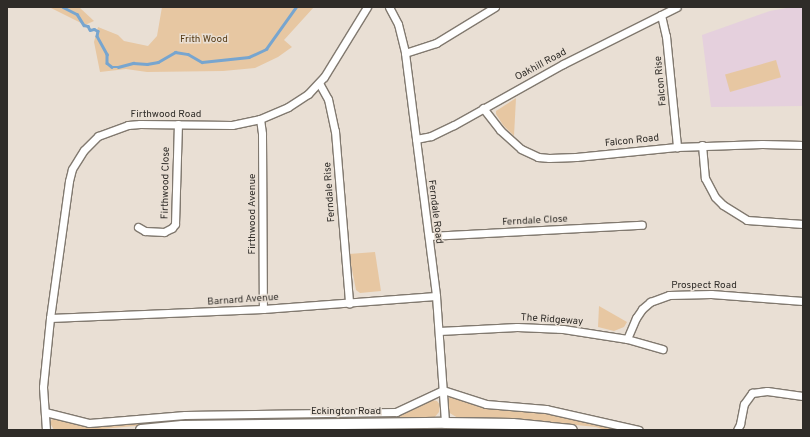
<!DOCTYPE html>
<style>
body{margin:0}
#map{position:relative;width:810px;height:437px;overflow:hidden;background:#e9dfd4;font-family:Overpass,sans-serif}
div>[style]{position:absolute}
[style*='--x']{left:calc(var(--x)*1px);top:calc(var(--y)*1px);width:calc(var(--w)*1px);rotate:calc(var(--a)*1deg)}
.education>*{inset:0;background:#e5d0dd}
.green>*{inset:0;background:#e7c7a2;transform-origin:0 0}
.stream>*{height:2.5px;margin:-1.25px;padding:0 1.25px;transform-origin:1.25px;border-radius:1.25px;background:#77a5cf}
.roads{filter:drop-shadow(1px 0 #81796f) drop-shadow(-1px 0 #81796f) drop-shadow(0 1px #81796f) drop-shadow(0 -1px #81796f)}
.street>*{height:7px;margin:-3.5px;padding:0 3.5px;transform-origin:3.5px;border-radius:3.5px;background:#fff}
.secondary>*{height:10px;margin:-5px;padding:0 5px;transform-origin:5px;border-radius:5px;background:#fff}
span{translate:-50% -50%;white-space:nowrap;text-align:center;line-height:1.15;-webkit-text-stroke:3px #e9dfd4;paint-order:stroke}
.park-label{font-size:10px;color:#563a14}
.street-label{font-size:10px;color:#2f2c28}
.frame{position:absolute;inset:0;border:8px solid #2f2c28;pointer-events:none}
</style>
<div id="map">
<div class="education">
<i style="clip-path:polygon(792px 7px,803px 7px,803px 106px,711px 107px,702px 35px,770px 11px)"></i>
</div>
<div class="green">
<i style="clip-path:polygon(49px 7px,79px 7px,94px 21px,85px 25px)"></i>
<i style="clip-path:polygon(162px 7px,314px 7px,284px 40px,292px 47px,278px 57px,255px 68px,223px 71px,147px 72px,126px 69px,100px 72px,94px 42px,98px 27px,118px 35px,124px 41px,148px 46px,157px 36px)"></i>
<i style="left:776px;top:60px;width:18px;height:53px;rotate:74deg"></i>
<i style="clip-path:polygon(516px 98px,514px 136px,503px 125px,496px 114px,496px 111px)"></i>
<i style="clip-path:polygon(375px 252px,381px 291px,360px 293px,356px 290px,349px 254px)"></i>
<i style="clip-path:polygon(599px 306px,627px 322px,624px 327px,614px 331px,598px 327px)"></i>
<i style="clip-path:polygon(451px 396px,479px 407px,536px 411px,561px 415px,620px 430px,605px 430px,596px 427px,527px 420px,458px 418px,448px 412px,448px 399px)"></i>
<i style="clip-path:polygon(432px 400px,437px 401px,440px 405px,439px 412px,434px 418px,189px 421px,91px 430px,54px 430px,50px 423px,53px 417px,84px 425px,193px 417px,395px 415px)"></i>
</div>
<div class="stream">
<i style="--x:63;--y:7;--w:16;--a:27"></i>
<i style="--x:77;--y:14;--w:13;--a:58"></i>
<i style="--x:84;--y:25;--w:4;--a:14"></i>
<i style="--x:88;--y:26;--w:4;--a:63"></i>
<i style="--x:90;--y:30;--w:4;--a:-14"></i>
<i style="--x:94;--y:29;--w:4;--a:27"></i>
<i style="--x:98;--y:31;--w:5;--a:101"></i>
<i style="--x:97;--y:36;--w:21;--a:61"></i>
<i style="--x:107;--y:54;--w:9;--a:90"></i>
<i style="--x:107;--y:63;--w:6;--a:39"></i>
<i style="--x:112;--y:67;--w:6;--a:0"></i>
<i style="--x:118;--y:67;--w:16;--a:-15"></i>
<i style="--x:133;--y:63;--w:14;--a:4"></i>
<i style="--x:147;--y:64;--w:11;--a:-10"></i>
<i style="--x:158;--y:62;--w:20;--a:-30"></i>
<i style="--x:175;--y:52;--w:13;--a:9"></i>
<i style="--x:188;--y:54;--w:16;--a:30"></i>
<i style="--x:202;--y:62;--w:47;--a:-6.1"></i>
<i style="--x:249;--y:57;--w:19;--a:-25"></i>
<i style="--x:266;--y:49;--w:52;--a:-54.5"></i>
</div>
<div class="roads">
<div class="street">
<i style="--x:389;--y:7;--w:19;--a:62"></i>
<i style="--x:398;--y:24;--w:30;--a:76"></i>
<i style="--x:405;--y:53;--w:245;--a:82.7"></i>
<i style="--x:436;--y:296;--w:127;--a:85.9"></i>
<i style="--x:661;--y:15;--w:22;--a:77"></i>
<i style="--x:666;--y:36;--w:112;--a:84.3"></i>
<i style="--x:405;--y:53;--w:33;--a:-18"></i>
<i style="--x:436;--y:43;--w:69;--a:-31.4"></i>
<i style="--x:319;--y:83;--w:18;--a:61"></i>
<i style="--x:328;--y:99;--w:33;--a:78"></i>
<i style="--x:335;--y:131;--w:173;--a:85.3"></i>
<i style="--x:483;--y:108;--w:28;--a:52"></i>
<i style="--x:500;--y:130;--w:28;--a:42"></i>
<i style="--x:521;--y:149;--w:19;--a:25"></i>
<i style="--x:538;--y:157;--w:11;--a:5"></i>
<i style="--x:549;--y:158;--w:27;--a:-2"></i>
<i style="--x:576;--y:157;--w:101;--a:-5.7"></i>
<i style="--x:677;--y:147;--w:85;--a:-2"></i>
<i style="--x:762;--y:144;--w:41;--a:1.4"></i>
<i style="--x:260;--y:119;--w:15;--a:82"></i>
<i style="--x:262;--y:134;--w:175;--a:89.7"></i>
<i style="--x:416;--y:139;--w:15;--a:-11"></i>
<i style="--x:431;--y:136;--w:25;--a:-26"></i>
<i style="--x:454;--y:125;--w:125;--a:-29.2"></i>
<i style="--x:563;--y:64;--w:127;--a:-26.6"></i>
<i style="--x:702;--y:145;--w:33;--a:85"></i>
<i style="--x:705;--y:178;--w:21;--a:62"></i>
<i style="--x:715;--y:197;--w:11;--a:45"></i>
<i style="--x:723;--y:205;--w:28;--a:32"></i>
<i style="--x:747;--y:220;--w:56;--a:4.1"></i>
<i style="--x:138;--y:227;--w:8;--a:30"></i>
<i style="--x:145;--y:231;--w:19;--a:3"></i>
<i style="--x:164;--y:232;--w:9;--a:-27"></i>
<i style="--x:172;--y:228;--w:5;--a:-53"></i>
<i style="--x:175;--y:224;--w:100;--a:-88.3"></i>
<i style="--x:429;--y:236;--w:213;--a:-3"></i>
<i style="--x:50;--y:318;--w:213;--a:-2.4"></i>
<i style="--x:263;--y:309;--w:173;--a:-4.3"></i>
<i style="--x:439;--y:331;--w:78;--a:-2.9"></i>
<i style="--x:517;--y:327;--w:46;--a:2.5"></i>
<i style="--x:563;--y:329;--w:65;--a:8.9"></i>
<i style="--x:627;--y:339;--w:37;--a:16"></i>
<i style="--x:627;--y:339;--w:23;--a:-67"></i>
<i style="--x:636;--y:318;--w:11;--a:-56"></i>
<i style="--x:642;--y:309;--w:11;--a:-41"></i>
<i style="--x:650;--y:302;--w:20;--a:-20"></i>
<i style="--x:669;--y:295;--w:42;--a:-1.4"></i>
<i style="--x:711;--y:294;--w:92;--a:4.4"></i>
<i style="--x:45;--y:412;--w:45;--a:14"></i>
<i style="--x:89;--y:423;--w:96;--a:-4.8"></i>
<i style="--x:185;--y:415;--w:211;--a:-0.8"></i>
<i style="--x:396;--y:412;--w:52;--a:-25.1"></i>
<i style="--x:443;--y:390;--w:45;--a:18"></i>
<i style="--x:486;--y:404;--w:60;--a:4.8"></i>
<i style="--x:546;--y:409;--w:95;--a:12.7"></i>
<i style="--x:46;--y:430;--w:43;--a:-94"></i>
<i style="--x:43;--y:387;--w:69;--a:-84.2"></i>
<i style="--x:50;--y:318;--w:138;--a:-82.1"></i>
<i style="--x:69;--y:181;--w:12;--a:-76"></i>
<i style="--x:72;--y:169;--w:22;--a:-58"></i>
<i style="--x:84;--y:150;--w:20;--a:-45"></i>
<i style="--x:98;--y:136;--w:32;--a:-20"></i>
<i style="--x:128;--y:125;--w:12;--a:-5"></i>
<i style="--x:140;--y:124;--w:92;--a:0.6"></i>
<i style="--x:232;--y:125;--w:29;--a:-12"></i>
<i style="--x:260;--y:119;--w:30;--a:-23"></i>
<i style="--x:288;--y:107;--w:24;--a:-33"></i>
<i style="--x:308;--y:94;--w:23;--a:-47"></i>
<i style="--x:324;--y:77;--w:82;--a:-58.4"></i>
<i style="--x:737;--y:430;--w:7;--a:-63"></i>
<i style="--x:740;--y:424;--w:20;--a:-79"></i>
<i style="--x:744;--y:404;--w:14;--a:-54"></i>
<i style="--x:752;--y:393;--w:15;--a:-8"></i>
<i style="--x:767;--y:391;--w:36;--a:8"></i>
</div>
<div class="secondary">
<i style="--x:141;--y:430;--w:41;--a:-5.6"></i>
<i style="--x:182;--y:426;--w:263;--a:-0.7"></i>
<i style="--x:445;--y:423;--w:68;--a:0.8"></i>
<i style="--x:513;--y:424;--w:59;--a:5.8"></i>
</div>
</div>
<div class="park-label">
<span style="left:204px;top:40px">Frith Wood</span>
</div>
<div class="street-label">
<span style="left:541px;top:65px;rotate:-28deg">Oakhill Road</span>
<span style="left:661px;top:81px;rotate:-96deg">Falcon Rise</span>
<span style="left:166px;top:115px">Firthwood Road</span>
<span style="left:632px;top:141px;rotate:-6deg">Falcon Road</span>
<span style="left:166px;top:183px;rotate:-89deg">Firthwood Close</span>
<span style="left:330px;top:192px;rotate:-94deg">Ferndale Rise</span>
<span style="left:435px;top:212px;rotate:83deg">Ferndale Road</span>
<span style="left:253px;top:214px;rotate:-90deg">Firthwood Avenue</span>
<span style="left:535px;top:221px;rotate:-3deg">Ferndale Close</span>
<span style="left:704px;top:286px">Prospect Road</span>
<span style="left:243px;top:300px;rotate:-4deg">Barnard Avenue</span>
<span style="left:552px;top:320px;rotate:4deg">The Ridgeway</span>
<span style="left:346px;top:412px">Eckington Road</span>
</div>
<div class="frame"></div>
</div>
